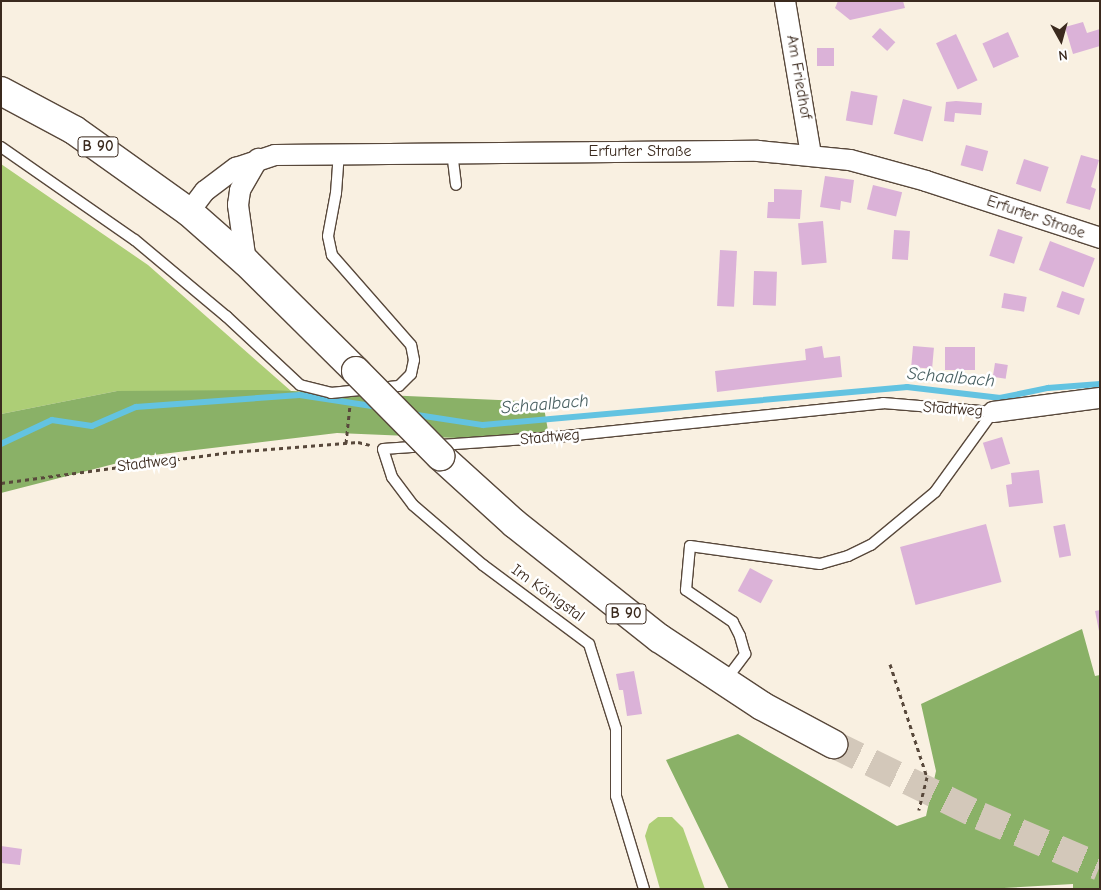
<!DOCTYPE html>
<meta charset="utf-8">
<style>
body{margin:0}
#map{position:relative;width:1101px;height:890px;overflow:hidden;background:#f9f0e1;font-family:"Comic Neue",sans-serif}
div>[style]{position:absolute}
[style*='--x']{left:calc(var(--x)*1px);top:calc(var(--y)*1px);width:calc(var(--w)*1px);rotate:calc(var(--a)*1deg)}
.green>*{inset:0;background:#adce76}
.forest>*{inset:0;background:#8ab167}
.stream>*{height:5.5px;margin:-2.75px;padding:0 2.75px;transform-origin:2.75px;border-radius:2.75px;background:#63c3e1}
.building>*{inset:0;background:#dbb2d8;transform-origin:0 0}
.primary-tunnel>*{height:28px;margin-top:-14px;transform-origin:0;background:repeating-linear-gradient(90deg,#d3c8ba 0 28px,transparent 0 42px)}
.path>*{height:3px;margin-top:-1.5px;transform-origin:0;background:repeating-linear-gradient(90deg,#58483b 0 4px,transparent 0 8px)}
.roads{filter:drop-shadow(1px 0 #58483b) drop-shadow(-1px 0 #58483b) drop-shadow(0 1px #58483b) drop-shadow(0 -1px #58483b)}
.service>*{height:10px;margin:-5px;padding:0 5px;transform-origin:5px;border-radius:5px;background:#fff}
.minor>*{height:20px;margin:-10px;padding:0 10px;transform-origin:10px;border-radius:10px;background:#fff}
.primary>*{height:28px;margin:-14px;padding:0 14px;transform-origin:14px;border-radius:14px;background:#fff}
.bridges{filter:drop-shadow(1px 0 #58483b) drop-shadow(-1px 0 #58483b) drop-shadow(0 1px #58483b) drop-shadow(0 -1px #58483b)}
.primary-bridge>*{height:28px;margin:-14px;padding:0 14px;transform-origin:14px;border-radius:14px;background:#fff}
span{translate:-50% -50%;white-space:nowrap;text-align:center;line-height:1.15;-webkit-text-stroke:5px #fff;paint-order:stroke}
.shield-label span{padding:1px 4px;background:#fff;border:1px solid;border-radius:4px;-webkit-text-stroke-width:0}
.shield-label{font-size:15px;color:#3b2a1e;font-weight:700}
.street-label{font-size:16px;color:#3b2a1e}
.water-label{font-size:18px;color:#496062;font-style:italic}
.frame{position:absolute;inset:0;border:2px solid #3b2a1e;pointer-events:none}
.north{position:absolute;left:1036px;top:15px;width:50px;height:50px;-webkit-text-stroke:4px #fff;paint-order:stroke;rotate:173deg;font-size:14px;font-weight:700;line-height:20px;text-align:center;color:#3b2a1e}
.north::after{content:'';display:block;margin:auto;width:18px;height:22px;background:#3b2a1e;clip-path:polygon(50% 0,100% 100%,50% 72%,0 100%)}
</style>
<div id="map">
<div class="green">
<i style="clip-path:polygon(1px 164px,148px 265px,291px 391px,117px 391px,1px 414px)"></i>
<i style="clip-path:polygon(658px 817px,672px 817px,683px 828px,705px 889px,660px 889px,645px 836px,649px 824px)"></i>
</div>
<div class="forest">
<i style="clip-path:polygon(269px 390px,543px 402px,550px 442px,337px 433px,145px 456px,1px 493px,1px 414px,117px 391px)"></i>
<i style="clip-path:polygon(1082px 629px,1095px 676px,1100px 675px,1100px 889px,1073px 889px,1073px 884px,985px 889px,729px 889px,666px 760px,738px 734px,897px 826px,926px 816px,936px 771px,921px 704px)"></i>
</div>
<div class="stream">
<i style="--x:411;--y:414;--w:73;--a:8.7"></i>
<i style="--x:483;--y:425;--w:426;--a:-5.1"></i>
<i style="--x:907;--y:387;--w:94;--a:6.7"></i>
<i style="--x:1000;--y:398;--w:49;--a:-11.8"></i>
<i style="--x:1048;--y:388;--w:52;--a:-4.4"></i>
<i style="--x:1;--y:444;--w:56;--a:-25.2"></i>
<i style="--x:52;--y:420;--w:40;--a:8.5"></i>
<i style="--x:92;--y:426;--w:48;--a:-23.4"></i>
<i style="--x:136;--y:407;--w:164;--a:-4.2"></i>
<i style="--x:300;--y:395;--w:79;--a:8.7"></i>
</div>
<div class="building">
<i style="clip-path:polygon(838px 1px,903px 1px,905px 8px,850px 20px,835px 8px)"></i>
<i style="clip-path:polygon(1083px 22px,1087px 33px,1100px 29px,1100px 46px,1073px 54px,1065px 27px)"></i>
<i style="left:880px;top:28px;width:21px;height:12px;rotate:43deg"></i>
<i style="left:1008px;top:32px;width:27px;height:28px;rotate:66deg"></i>
<i style="left:956px;top:34px;width:51px;height:22px;rotate:65deg"></i>
<i style="left:817px;top:48px;width:17px;height:18px"></i>
<i style="left:851px;top:91px;width:27px;height:30px;rotate:10deg"></i>
<i style="left:903px;top:99px;width:30px;height:36px;rotate:15deg"></i>
<i style="clip-path:polygon(956px 101px,982px 103px,981px 115px,955px 113px,954px 122px,944px 121px,946px 102px)"></i>
<i style="left:966px;top:145px;width:23px;height:21px;rotate:15deg"></i>
<i style="clip-path:polygon(1081px 155px,1099px 160px,1091px 187px,1096px 189px,1090px 210px,1066px 203px)"></i>
<i style="left:1024px;top:159px;width:26px;height:26px;rotate:18deg"></i>
<i style="clip-path:polygon(825px 176px,854px 180px,851px 203px,841px 201px,840px 210px,820px 207px)"></i>
<i style="left:873px;top:185px;width:30px;height:25px;rotate:14deg"></i>
<i style="clip-path:polygon(774px 189px,802px 190px,800px 219px,767px 218px,768px 202px,774px 202px)"></i>
<i style="left:823px;top:221px;width:42px;height:25px;rotate:85deg"></i>
<i style="left:998px;top:229px;width:26px;height:28px;rotate:18deg"></i>
<i style="left:894px;top:230px;width:16px;height:29px;rotate:4deg"></i>
<i style="left:1050px;top:241px;width:48px;height:31px;rotate:21deg"></i>
<i style="left:720px;top:250px;width:17px;height:56px;rotate:3deg"></i>
<i style="left:754px;top:271px;width:23px;height:34px;rotate:2deg"></i>
<i style="left:1062px;top:291px;width:24px;height:17px;rotate:19deg"></i>
<i style="left:1004px;top:293px;width:23px;height:15px;rotate:10deg"></i>
<i style="clip-path:polygon(822px 346px,824px 358px,840px 356px,842px 377px,717px 392px,715px 371px,806px 360px,805px 349px)"></i>
<i style="left:913px;top:346px;width:21px;height:21px;rotate:5deg"></i>
<i style="left:945px;top:347px;width:30px;height:23px"></i>
<i style="left:995px;top:363px;width:13px;height:14px;rotate:9deg"></i>
<i style="left:1002px;top:437px;width:28px;height:20px;rotate:73deg"></i>
<i style="clip-path:polygon(1039px 470px,1043px 503px,1009px 507px,1006px 485px,1012px 484px,1011px 473px)"></i>
<i style="left:986px;top:524px;width:60px;height:89px;rotate:75deg"></i>
<i style="left:1065px;top:524px;width:32px;height:12px;rotate:79deg"></i>
<i style="left:750px;top:568px;width:26px;height:26px;rotate:28deg"></i>
<i style="clip-path:polygon(1100px 610px,1100px 631px,1099px 631px,1095px 611px)"></i>
<i style="clip-path:polygon(634px 671px,642px 714px,627px 716px,623px 690px,619px 690px,616px 674px)"></i>
<i style="clip-path:polygon(1px 846px,22px 849px,20px 865px,1px 863px)"></i>
</div>
<div class="primary-tunnel">
<i style="--x:833;--y:744;--w:164;--a:26.1"></i>
<i style="--x:980;--y:816;--w:130;--a:23"></i>
</div>
<div class="path">
<i style="--x:346;--y:443;--w:39;--a:-84"></i>
<i style="--x:1;--y:483;--w:232;--a:-7.7"></i>
<i style="--x:231;--y:452;--w:127;--a:-4.5"></i>
<i style="--x:358;--y:442;--w:12;--a:14"></i>
<i style="--x:890;--y:664;--w:119;--a:71.9"></i>
<i style="--x:927;--y:777;--w:34;--a:104"></i>
</div>
<div class="roads">
<div class="service">
<i style="--x:1;--y:147;--w:163;--a:34.8"></i>
<i style="--x:135;--y:240;--w:119;--a:39.9"></i>
<i style="--x:226;--y:316;--w:101;--a:43"></i>
<i style="--x:300;--y:385;--w:32;--a:14"></i>
<i style="--x:331;--y:393;--w:68;--a:-5.9"></i>
<i style="--x:399;--y:386;--w:17;--a:-45"></i>
<i style="--x:411;--y:374;--w:14;--a:-78"></i>
<i style="--x:414;--y:360;--w:15;--a:-101"></i>
<i style="--x:411;--y:345;--w:120;--a:-131.3"></i>
<i style="--x:332;--y:255;--w:19;--a:-102"></i>
<i style="--x:328;--y:236;--w:44;--a:-79.5"></i>
<i style="--x:336;--y:193;--w:41;--a:-85.8"></i>
<i style="--x:452;--y:152;--w:33;--a:83"></i>
<i style="--x:725;--y:681;--w:34;--a:-53"></i>
<i style="--x:745;--y:654;--w:19;--a:-106"></i>
<i style="--x:740;--y:636;--w:16;--a:-117"></i>
<i style="--x:733;--y:622;--w:57;--a:-145.8"></i>
<i style="--x:686;--y:590;--w:44;--a:-84.8"></i>
<i style="--x:690;--y:546;--w:131;--a:7.9"></i>
<i style="--x:820;--y:564;--w:29;--a:-16"></i>
<i style="--x:848;--y:556;--w:25;--a:-26"></i>
<i style="--x:871;--y:545;--w:83;--a:-39.6"></i>
<i style="--x:935;--y:492;--w:99;--a:-54.1"></i>
<i style="--x:644;--y:889;--w:97;--a:-106.8"></i>
<i style="--x:616;--y:796;--w:67;--a:-90"></i>
<i style="--x:616;--y:729;--w:89;--a:-107.6"></i>
<i style="--x:589;--y:644;--w:132;--a:-143.3"></i>
<i style="--x:483;--y:565;--w:92;--a:-139.4"></i>
<i style="--x:413;--y:505;--w:35;--a:-127"></i>
<i style="--x:392;--y:477;--w:29;--a:-108"></i>
<i style="--x:383;--y:449;--w:173;--a:-4"></i>
<i style="--x:556;--y:437;--w:329;--a:-5.9"></i>
<i style="--x:883;--y:403;--w:110;--a:4.7"></i>
</div>
<div class="minor">
<i style="--x:785;--y:1;--w:155;--a:80.4"></i>
<i style="--x:189;--y:212;--w:26;--a:-53"></i>
<i style="--x:205;--y:191;--w:39;--a:-37"></i>
<i style="--x:236;--y:168;--w:41;--a:-18.4"></i>
<i style="--x:275;--y:155;--w:483;--a:-0.5"></i>
<i style="--x:758;--y:151;--w:92;--a:5.6"></i>
<i style="--x:850;--y:160;--w:79;--a:15.4"></i>
<i style="--x:926;--y:181;--w:183;--a:18.1"></i>
<i style="--x:246;--y:262;--w:58;--a:-98"></i>
<i style="--x:238;--y:205;--w:15;--a:-82"></i>
<i style="--x:240;--y:190;--w:36;--a:-60"></i>
<i style="--x:993;--y:412;--w:108;--a:-7.5"></i>
</div>
<div class="primary">
<i style="--x:1;--y:91;--w:83;--a:28.1"></i>
<i style="--x:74;--y:130;--w:141;--a:35.5"></i>
<i style="--x:189;--y:212;--w:76;--a:41.3"></i>
<i style="--x:246;--y:262;--w:155;--a:44.7"></i>
<i style="--x:440;--y:456;--w:101;--a:42.2"></i>
<i style="--x:515;--y:524;--w:184;--a:38.4"></i>
<i style="--x:659;--y:638;--w:123;--a:33.4"></i>
<i style="--x:762;--y:706;--w:81;--a:28.2"></i>
</div>
</div>
<div class="bridges">
<div class="primary-bridge">
<i style="--x:356;--y:371;--w:120;--a:45.3"></i>
</div>
</div>
<div class="shield-label">
<span style="left:98px;top:147px">B 90</span>
<span style="left:626px;top:614px">B 90</span>
</div>
<div class="street-label">
<span style="left:799px;top:77px;rotate:80deg">Am Friedhof</span>
<span style="left:640px;top:151px">Erfurter Straße</span>
<span style="left:1036px;top:217px;rotate:19deg">Erfurter Straße</span>
<span style="left:953px;top:409px;rotate:4deg">Stadtweg</span>
<span style="left:550px;top:437px;rotate:-5deg">Stadtweg</span>
<span style="left:147px;top:463px;rotate:-7deg">Stadtweg</span>
<span style="left:548px;top:593px;rotate:36deg">Im Königstal</span>
</div>
<div class="water-label">
<span style="left:951px;top:378px;rotate:5deg">Schaalbach</span>
<span style="left:545px;top:405px;rotate:-5deg">Schaalbach</span>
</div>
<div class="frame"></div>
<div class="north">N</div>
</div>
